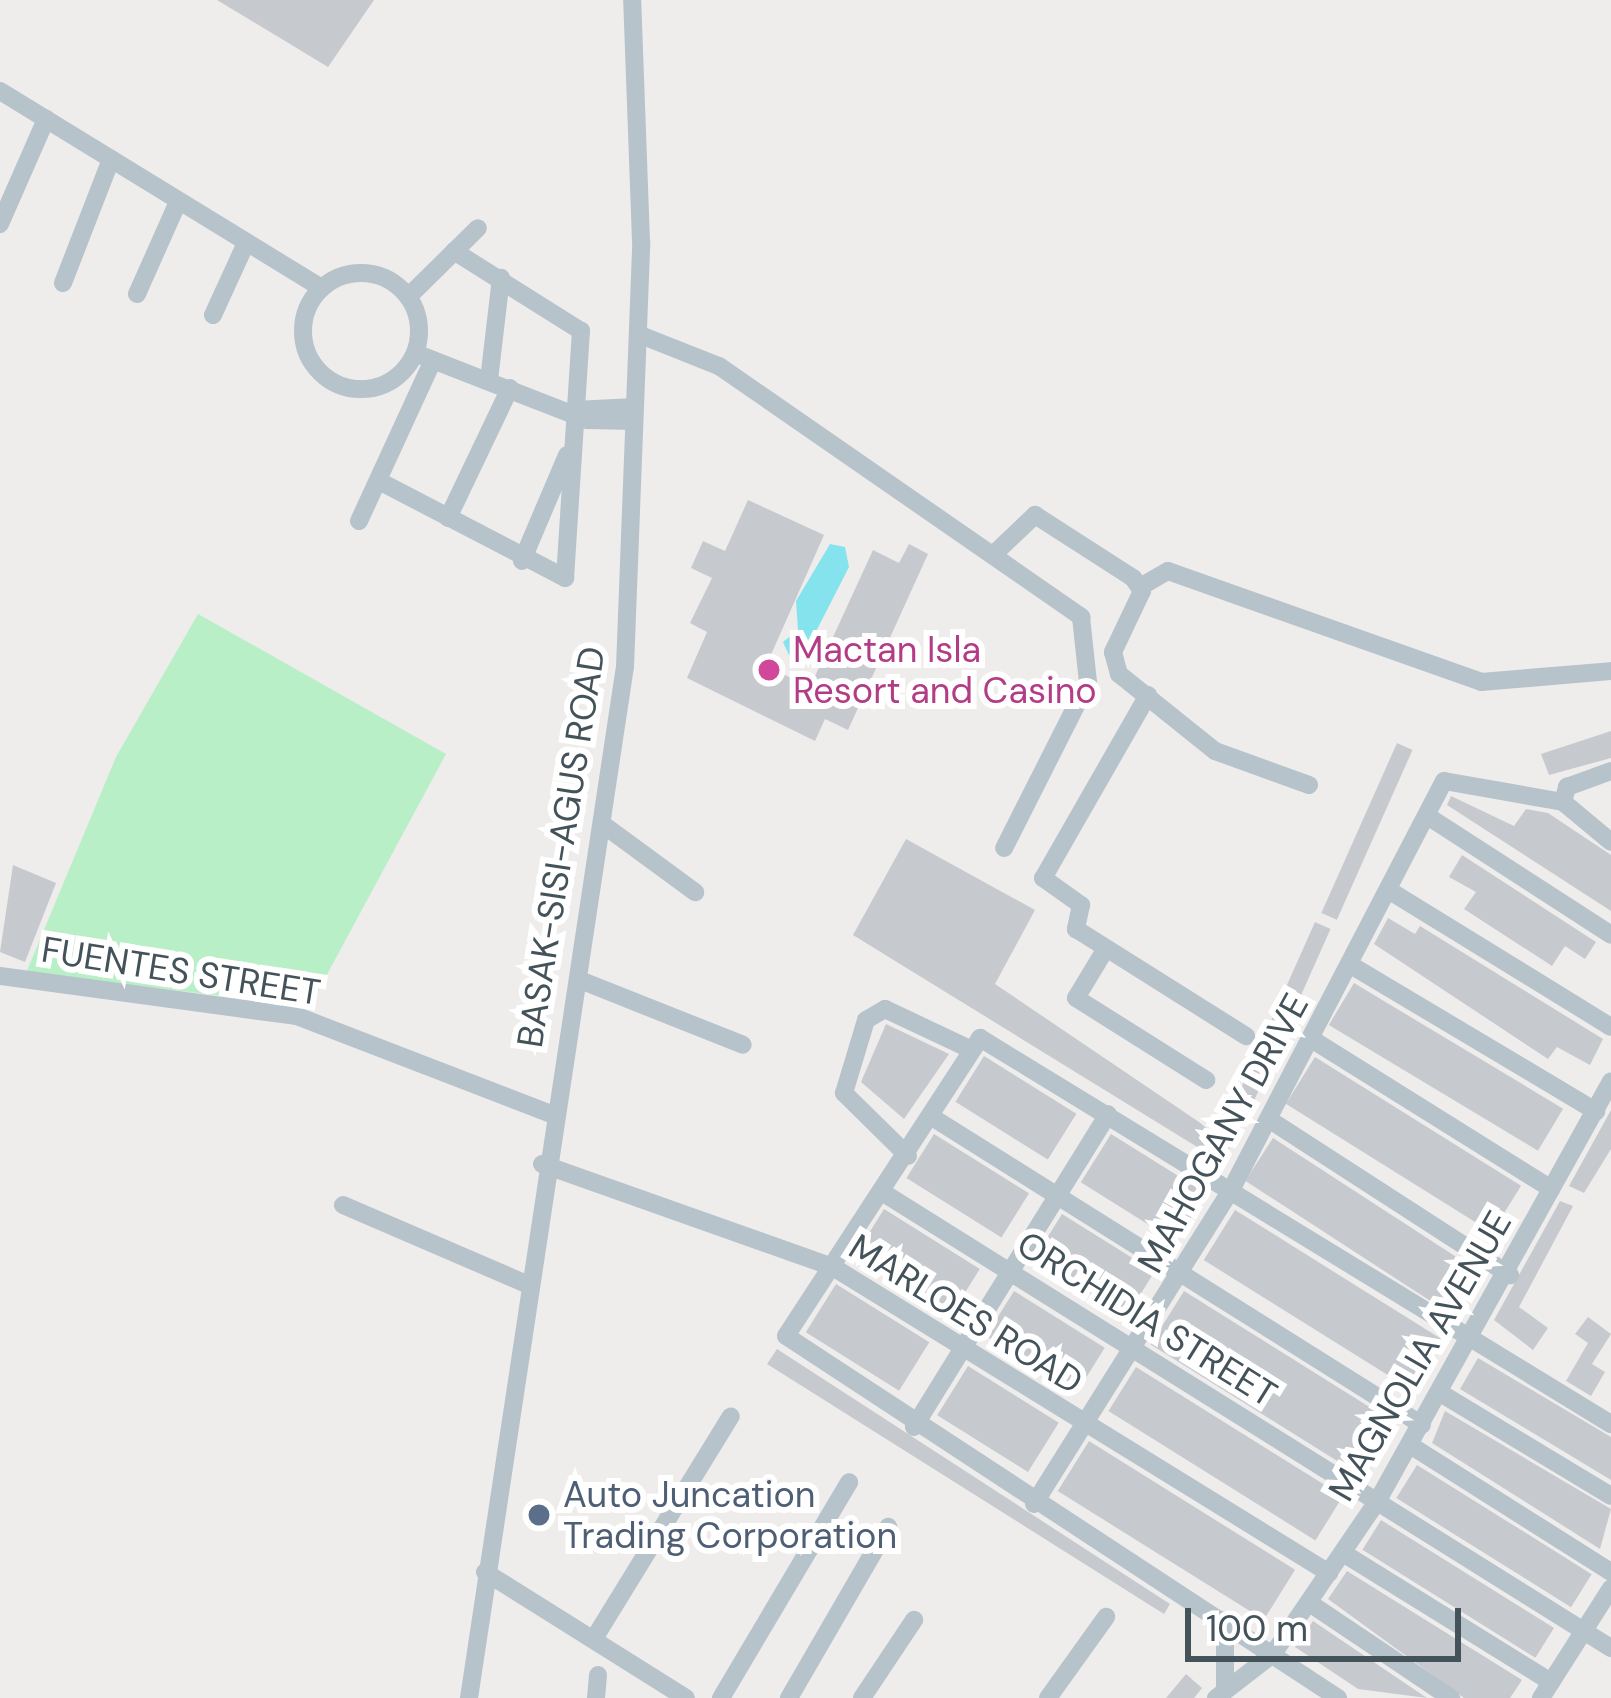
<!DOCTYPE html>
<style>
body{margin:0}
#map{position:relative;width:1611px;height:1698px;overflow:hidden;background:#efecec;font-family:"DM Sans",sans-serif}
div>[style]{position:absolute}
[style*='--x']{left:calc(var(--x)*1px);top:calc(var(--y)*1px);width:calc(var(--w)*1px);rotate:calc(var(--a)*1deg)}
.green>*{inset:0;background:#b8efc7}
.water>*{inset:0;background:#84e3ed}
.building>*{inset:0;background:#c6cacf;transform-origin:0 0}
.minor>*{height:18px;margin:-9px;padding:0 9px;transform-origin:9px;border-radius:9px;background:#b7c3ca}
.minor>.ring{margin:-9px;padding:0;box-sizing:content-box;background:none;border:18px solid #b7c3ca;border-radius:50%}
.dots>*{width:33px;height:33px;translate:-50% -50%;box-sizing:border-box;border:6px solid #fff;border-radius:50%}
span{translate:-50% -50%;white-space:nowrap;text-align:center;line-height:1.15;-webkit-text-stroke:12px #fff;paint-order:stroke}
.hotel-label{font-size:36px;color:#b23c85}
.left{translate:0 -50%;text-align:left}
.street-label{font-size:36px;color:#44525a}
.service-label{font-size:36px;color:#4e5e75}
.scale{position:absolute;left:1185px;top:1608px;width:276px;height:54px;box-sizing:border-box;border:6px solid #44525a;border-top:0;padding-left:15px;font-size:36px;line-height:42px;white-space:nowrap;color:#44525a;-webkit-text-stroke:9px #fff;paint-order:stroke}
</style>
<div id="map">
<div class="green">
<i style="clip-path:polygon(198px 614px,446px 754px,310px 1006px,26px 973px,116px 757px)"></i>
</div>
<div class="water">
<i style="clip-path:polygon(830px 544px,845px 547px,849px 567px,806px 651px,789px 655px,783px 642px,798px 630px,796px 601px)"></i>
</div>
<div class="building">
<i style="clip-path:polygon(217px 0,374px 0,328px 67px)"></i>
<i style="clip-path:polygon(748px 500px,824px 535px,766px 666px,810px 687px,873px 550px,899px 563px,909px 544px,928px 554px,848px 730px,825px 719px,815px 741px,687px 678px,707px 632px,690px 623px,712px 578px,691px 568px,703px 541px,725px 551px)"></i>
<i style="clip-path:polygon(1611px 731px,1611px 758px,1549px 775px,1541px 754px)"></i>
<i style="left:1397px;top:743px;width:17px;height:186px;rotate:24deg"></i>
<i style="clip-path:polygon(1451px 796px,1514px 826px,1526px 809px,1548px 813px,1611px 855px,1611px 911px,1447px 805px)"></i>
<i style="clip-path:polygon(906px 839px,1035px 910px,995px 984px,1199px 1122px,1230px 1147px,1220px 1161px,853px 935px)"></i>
<i style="clip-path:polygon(1462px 855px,1596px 942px,1585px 959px,1565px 946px,1552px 966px,1464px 909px,1476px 892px,1449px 877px)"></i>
<i style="clip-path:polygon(13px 865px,56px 883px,25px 962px,0 952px)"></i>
<i style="clip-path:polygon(1388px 918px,1415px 934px,1420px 926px,1603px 1039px,1590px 1065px,1557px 1047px,1548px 1059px,1374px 944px)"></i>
<i style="left:1315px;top:922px;width:17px;height:187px;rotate:24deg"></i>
<i style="left:1354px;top:983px;width:244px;height:49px;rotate:31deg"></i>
<i style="clip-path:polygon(886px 1024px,949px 1054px,904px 1119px,861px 1082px)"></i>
<i style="left:984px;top:1056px;width:109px;height:54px;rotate:32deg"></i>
<i style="left:1315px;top:1057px;width:243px;height:55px;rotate:32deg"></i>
<i style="clip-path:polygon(1611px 1110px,1611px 1149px,1584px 1193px,1569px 1186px)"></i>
<i style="left:934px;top:1134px;width:112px;height:52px;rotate:32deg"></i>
<i style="left:1111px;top:1134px;width:112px;height:57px;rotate:32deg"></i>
<i style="left:1273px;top:1138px;width:243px;height:51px;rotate:33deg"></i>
<i style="clip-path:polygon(1560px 1201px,1573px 1206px,1519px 1307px,1548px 1328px,1533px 1350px,1494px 1320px)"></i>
<i style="left:884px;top:1209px;width:113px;height:50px;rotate:32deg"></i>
<i style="left:1235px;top:1210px;width:243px;height:59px;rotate:32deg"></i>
<i style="left:1062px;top:1214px;width:109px;height:53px;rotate:32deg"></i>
<i style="left:836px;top:1284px;width:110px;height:57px;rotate:32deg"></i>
<i style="left:1014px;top:1291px;width:107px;height:53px;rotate:32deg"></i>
<i style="left:1184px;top:1291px;width:239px;height:63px;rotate:32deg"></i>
<i style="clip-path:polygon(1588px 1317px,1611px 1334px,1592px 1364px,1605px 1372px,1591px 1396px,1566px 1381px,1588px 1343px,1575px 1334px)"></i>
<i style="clip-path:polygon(777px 1349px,1170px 1604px,1164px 1614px,767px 1364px)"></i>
<i style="clip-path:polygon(1478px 1358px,1611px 1437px,1611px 1480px,1460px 1389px)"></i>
<i style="left:968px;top:1366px;width:107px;height:58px;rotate:32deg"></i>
<i style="left:1136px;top:1367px;width:244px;height:52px;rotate:32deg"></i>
<i style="clip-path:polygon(1445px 1411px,1611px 1509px,1600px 1549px,1432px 1443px)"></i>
<i style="left:1089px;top:1441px;width:243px;height:59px;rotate:32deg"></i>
<i style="left:1417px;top:1465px;width:206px;height:39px;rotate:32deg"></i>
<i style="left:1381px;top:1520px;width:204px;height:35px;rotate:32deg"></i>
<i style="clip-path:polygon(1347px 1571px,1522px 1680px,1510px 1698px,1464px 1698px,1328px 1599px)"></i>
<i style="clip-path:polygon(1313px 1621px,1427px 1698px,1358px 1689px,1295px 1647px)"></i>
<i style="clip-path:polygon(1186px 1674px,1202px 1688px,1194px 1698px,1166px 1698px)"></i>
</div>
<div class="minor">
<i style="--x:0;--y:91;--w:377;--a:31.5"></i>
<i style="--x:0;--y:224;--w:115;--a:-66.3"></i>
<i class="ring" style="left:303px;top:273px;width:98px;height:98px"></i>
<i style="--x:63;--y:283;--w:133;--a:-68.8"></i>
<i style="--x:137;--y:294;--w:101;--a:-66"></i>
<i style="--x:408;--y:297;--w:98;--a:-44.6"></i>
<i style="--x:213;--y:315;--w:77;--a:-65.4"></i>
<i style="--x:638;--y:334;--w:87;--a:21.6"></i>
<i style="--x:719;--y:366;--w:441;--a:34.7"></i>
<i style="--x:1081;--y:617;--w:65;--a:83.9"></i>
<i style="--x:1088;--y:682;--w:186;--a:116.8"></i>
<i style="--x:415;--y:353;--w:185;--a:21.3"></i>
<i style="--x:587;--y:420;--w:47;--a:1.2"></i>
<i style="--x:489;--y:380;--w:103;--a:-83.3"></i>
<i style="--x:575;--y:410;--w:60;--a:-2.9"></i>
<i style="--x:379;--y:481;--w:210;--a:27.5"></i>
<i style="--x:565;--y:578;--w:248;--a:-86.3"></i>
<i style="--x:581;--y:331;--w:150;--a:-147.8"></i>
<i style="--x:448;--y:518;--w:144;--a:-64.5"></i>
<i style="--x:359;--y:521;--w:177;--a:-65.3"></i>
<i style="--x:994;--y:554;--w:57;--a:-43.6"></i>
<i style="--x:1035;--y:515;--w:117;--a:32.7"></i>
<i style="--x:1133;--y:578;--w:16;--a:55"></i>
<i style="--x:1142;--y:591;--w:68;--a:115.4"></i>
<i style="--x:1113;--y:652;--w:23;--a:75"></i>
<i style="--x:1119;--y:674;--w:123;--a:38.7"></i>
<i style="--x:1215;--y:751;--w:100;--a:19.9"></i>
<i style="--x:522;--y:561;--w:115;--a:-67"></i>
<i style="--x:1140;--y:587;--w:32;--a:-30"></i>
<i style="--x:1168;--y:571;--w:332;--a:19.5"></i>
<i style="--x:1481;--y:682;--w:130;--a:-4.8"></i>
<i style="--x:1148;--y:695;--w:211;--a:119.8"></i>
<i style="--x:1043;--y:878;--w:47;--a:35.4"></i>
<i style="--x:1081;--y:905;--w:25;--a:102"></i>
<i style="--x:1076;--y:929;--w:201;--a:32.2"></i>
<i style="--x:1563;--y:802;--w:62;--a:39.8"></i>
<i style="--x:1563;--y:802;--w:16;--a:-75"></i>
<i style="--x:1567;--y:787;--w:47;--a:-20"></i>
<i style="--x:1432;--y:819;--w:213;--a:32.9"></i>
<i style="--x:605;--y:826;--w:112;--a:36.3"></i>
<i style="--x:1390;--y:891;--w:259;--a:31.6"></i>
<i style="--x:1105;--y:950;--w:56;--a:121.1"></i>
<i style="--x:1076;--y:998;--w:154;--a:32.2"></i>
<i style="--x:1354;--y:967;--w:282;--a:30.8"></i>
<i style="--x:0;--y:976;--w:300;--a:7.7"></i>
<i style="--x:297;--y:1016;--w:272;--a:21.1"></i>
<i style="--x:580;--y:980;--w:175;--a:21.7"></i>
<i style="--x:1313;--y:1040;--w:281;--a:32"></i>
<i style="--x:935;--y:1119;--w:575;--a:32.14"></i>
<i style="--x:1270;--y:1120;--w:286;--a:32.9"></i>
<i style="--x:908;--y:1156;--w:90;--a:-135.5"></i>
<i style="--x:844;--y:1093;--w:76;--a:-73.2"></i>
<i style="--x:866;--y:1020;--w:22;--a:-30"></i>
<i style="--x:885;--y:1009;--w:94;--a:25.2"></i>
<i style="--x:542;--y:1164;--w:309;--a:19.5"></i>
<i style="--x:833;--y:1267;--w:583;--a:31.67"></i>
<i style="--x:882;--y:1192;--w:860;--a:32.03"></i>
<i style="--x:343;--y:1205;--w:197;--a:23.3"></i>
<i style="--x:1442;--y:1394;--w:197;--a:31.1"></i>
<i style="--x:914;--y:1427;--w:368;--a:-58.2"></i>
<i style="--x:1410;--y:1445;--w:238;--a:32.3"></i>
<i style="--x:1034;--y:1504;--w:371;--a:-57.9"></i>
<i style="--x:1231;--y:1190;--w:461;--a:-62.5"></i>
<i style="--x:1444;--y:781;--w:121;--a:10"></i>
<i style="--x:1343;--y:1553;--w:245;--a:31.8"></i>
<i style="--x:485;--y:1572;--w:237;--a:32.1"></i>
<i style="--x:1311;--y:1604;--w:169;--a:33.9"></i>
<i style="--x:595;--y:1637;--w:259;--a:-58.4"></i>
<i style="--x:1225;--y:1686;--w:66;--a:-90"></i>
<i style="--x:469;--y:1698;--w:1043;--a:-81.4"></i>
<i style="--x:625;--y:667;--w:426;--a:-87.8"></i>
<i style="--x:641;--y:241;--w:241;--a:-92.1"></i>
<i style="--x:596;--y:1698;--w:23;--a:-85"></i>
<i style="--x:721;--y:1698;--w:251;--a:-59.3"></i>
<i style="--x:789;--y:1698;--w:198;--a:-59.9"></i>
<i style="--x:862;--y:1698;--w:94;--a:-56.3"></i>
<i style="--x:1048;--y:1698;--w:100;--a:-54.4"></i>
<i style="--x:1216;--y:1698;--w:72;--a:-37.7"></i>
<i style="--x:1273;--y:1654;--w:186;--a:-55.7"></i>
<i style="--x:1378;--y:1500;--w:479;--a:-60.9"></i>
<i style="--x:1338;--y:1698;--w:660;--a:-146.74"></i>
<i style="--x:786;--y:1336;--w:356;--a:-56.9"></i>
<i style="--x:980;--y:1038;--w:740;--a:31.46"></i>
<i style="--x:1541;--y:1698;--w:130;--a:-57.5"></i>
</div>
<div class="dots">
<i style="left:769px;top:670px;background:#d1479c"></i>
<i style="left:539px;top:1515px;background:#5c6f8a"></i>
</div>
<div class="hotel-label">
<span class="left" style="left:793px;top:670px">Mactan Isla<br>Resort and Casino</span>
</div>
<div class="street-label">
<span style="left:561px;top:847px;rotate:-81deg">BASAK-SISI-AGUS ROAD</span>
<span style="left:181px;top:971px;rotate:9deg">FUENTES STREET</span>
<span style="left:1223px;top:1133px;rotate:-61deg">MAHOGANY DRIVE</span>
<span style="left:966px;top:1314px;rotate:32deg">MARLOES ROAD</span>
<span style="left:1147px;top:1319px;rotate:32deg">ORCHIDIA STREET</span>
<span style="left:1420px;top:1356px;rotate:-60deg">MAGNOLIA AVENUE</span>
</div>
<div class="service-label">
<span class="left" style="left:563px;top:1515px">Auto Juncation<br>Trading Corporation</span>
</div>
<div class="scale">100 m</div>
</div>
